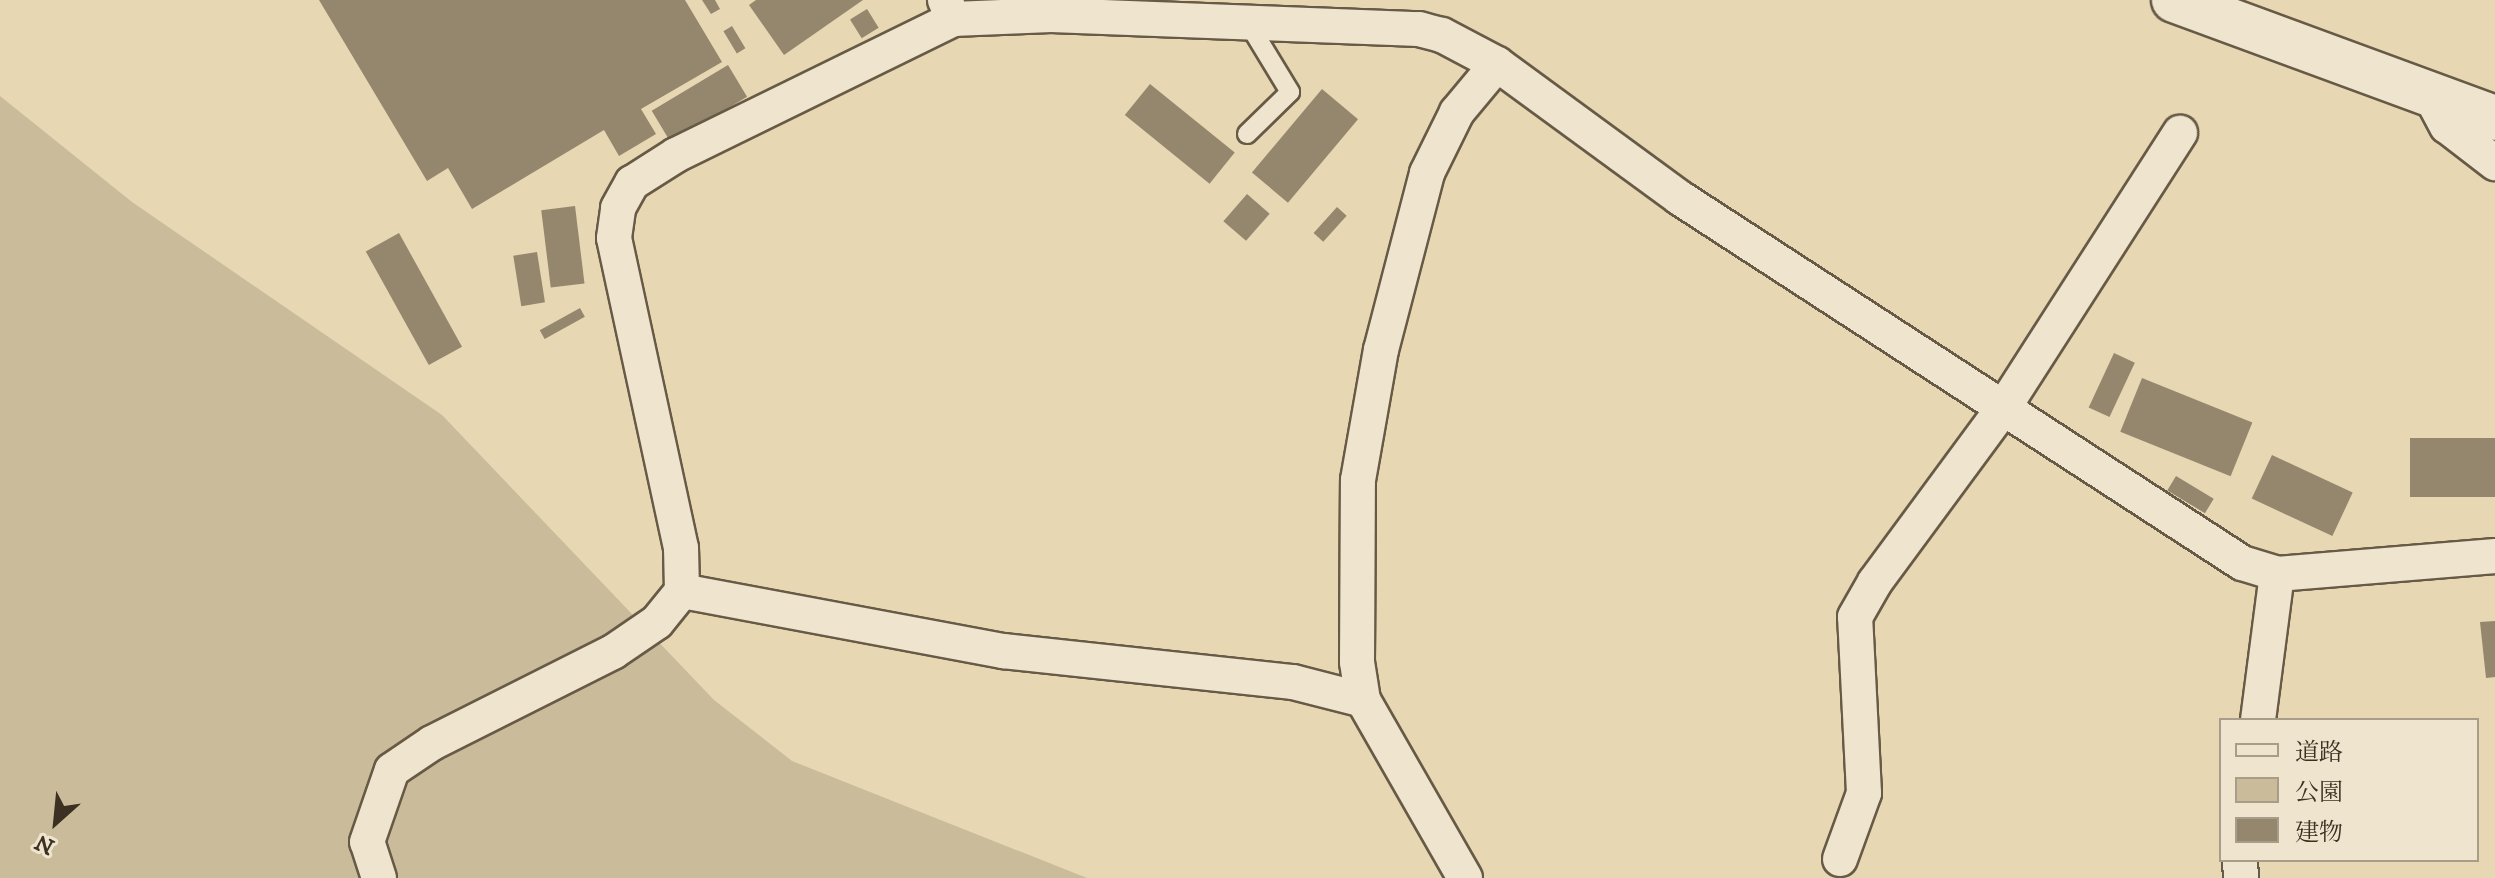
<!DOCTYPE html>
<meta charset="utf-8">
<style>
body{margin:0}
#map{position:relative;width:2495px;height:878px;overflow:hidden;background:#e7d7b3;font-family:"IM FELL DW Pica","Noto Serif JP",serif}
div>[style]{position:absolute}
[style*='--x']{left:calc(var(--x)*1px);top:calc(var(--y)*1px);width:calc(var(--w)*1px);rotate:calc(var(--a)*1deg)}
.green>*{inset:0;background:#cabb9a}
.building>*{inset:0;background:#95876d;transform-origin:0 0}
.roads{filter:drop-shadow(2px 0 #675a46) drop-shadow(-2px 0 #675a46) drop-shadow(0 2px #675a46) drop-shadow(0 -2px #675a46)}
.service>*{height:18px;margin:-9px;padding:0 9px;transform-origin:9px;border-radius:9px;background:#efe5ce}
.minor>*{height:34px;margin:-17px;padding:0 17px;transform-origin:17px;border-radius:17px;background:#efe5ce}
.tertiary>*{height:44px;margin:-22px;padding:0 22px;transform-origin:22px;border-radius:22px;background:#efe5ce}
span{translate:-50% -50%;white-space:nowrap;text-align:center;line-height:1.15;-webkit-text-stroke:7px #efe5ce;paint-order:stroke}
.legend{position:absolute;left:2219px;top:718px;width:260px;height:144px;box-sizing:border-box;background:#efe5ce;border:2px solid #a79d89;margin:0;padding:10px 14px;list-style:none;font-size:24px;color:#3c3022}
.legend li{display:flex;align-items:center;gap:16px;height:40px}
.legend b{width:40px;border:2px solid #a79d89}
.north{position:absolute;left:16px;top:782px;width:80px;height:80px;-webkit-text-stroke:6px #efe5ce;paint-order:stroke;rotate:207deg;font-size:22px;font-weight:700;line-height:32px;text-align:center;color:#3c3022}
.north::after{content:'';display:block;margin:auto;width:28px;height:36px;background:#3c3022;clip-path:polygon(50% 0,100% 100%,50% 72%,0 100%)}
</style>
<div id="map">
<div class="green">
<i style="clip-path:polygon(0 96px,132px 202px,442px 415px,714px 700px,792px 761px,1087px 878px,0 878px)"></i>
</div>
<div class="building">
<i style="clip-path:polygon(319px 0,685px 0,722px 62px,641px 109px,656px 134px,619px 156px,604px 130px,472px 209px,448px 168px,427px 181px)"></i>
<i style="clip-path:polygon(702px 0,715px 0,720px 9px,711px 14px)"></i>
<i style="clip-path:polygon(756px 0,863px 0,784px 55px,749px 5px)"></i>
<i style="left:867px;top:9px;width:22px;height:20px;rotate:58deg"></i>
<i style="left:732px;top:26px;width:26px;height:10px;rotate:59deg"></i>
<i style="left:728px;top:65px;width:37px;height:89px;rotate:59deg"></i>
<i style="left:1150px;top:84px;width:109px;height:40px;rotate:39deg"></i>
<i style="left:1322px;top:89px;width:47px;height:109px;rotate:40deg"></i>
<i style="left:1247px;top:194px;width:30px;height:36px;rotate:41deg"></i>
<i style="left:575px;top:206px;width:78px;height:34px;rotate:83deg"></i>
<i style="left:1337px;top:207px;width:13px;height:35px;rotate:42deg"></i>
<i style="left:399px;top:233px;width:130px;height:38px;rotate:61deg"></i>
<i style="left:537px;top:252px;width:51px;height:24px;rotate:81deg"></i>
<i style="left:580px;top:308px;width:10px;height:46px;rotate:61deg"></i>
<i style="left:2114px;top:353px;width:23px;height:60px;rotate:25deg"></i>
<i style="left:2142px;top:378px;width:119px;height:58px;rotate:22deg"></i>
<i style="left:2495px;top:438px;width:59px;height:85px;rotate:90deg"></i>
<i style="left:2272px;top:455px;width:89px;height:48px;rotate:25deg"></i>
<i style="left:2176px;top:476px;width:44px;height:17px;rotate:31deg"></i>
<i style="clip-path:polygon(2495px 621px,2495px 677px,2486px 678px,2480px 622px)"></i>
</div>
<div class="roads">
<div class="service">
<i style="--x:1247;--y:134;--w:60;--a:-44.3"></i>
<i style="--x:1290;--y:92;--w:81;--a:-121.3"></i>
</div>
<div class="minor">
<i style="--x:945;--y:0;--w:21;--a:67"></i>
<i style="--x:953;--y:19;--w:98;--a:-2.3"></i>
<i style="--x:1051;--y:15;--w:368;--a:2.2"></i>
<i style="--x:1419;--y:29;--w:24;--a:15"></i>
<i style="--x:1442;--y:35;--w:62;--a:27.8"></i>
<i style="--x:1497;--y:64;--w:227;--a:36.2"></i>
<i style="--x:1680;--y:198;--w:670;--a:33"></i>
<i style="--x:2242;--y:563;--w:37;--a:17"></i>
<i style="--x:2277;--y:574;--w:219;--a:-4.7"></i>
<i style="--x:2428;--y:91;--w:40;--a:62"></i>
<i style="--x:2447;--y:126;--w:61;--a:37.6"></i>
<i style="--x:682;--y:591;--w:327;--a:10.6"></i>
<i style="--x:1003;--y:651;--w:292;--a:6.1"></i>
<i style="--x:1293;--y:682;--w:72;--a:14.4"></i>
<i style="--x:2258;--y:720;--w:147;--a:-82.6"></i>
<i style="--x:1840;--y:859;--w:70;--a:-70"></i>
<i style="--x:1864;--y:793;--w:176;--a:-92.9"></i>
<i style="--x:1855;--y:617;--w:40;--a:-60.3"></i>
<i style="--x:1875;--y:582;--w:217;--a:-53.6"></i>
<i style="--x:2004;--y:407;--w:326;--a:-57.3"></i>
<i style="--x:2240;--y:860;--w:18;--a:87"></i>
<i style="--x:379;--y:878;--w:38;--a:-108"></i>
<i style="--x:367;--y:842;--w:76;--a:-70.9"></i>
<i style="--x:392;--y:770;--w:48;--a:-34"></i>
<i style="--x:432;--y:743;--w:203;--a:-26.7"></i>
<i style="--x:613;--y:652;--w:53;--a:-34.3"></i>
<i style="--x:657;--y:622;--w:40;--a:-51"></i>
<i style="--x:682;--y:591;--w:43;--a:-91.3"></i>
<i style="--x:681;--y:548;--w:317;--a:-102.2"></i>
<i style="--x:614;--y:238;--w:30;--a:-82"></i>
<i style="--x:618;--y:208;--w:29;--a:-61"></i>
<i style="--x:632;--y:183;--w:52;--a:-32.5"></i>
<i style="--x:676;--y:155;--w:309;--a:-26.1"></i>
<i style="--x:1465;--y:878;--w:205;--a:-119.8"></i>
<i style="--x:1363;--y:700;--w:38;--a:-99"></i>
<i style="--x:1357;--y:662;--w:182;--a:-89.7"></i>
<i style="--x:1358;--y:480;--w:132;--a:-80"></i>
<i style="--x:1381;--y:350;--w:183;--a:-75.4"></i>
<i style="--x:1427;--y:173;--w:68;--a:-63.8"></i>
<i style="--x:1457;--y:112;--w:62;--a:-50.2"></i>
</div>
<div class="tertiary">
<i style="--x:2174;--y:0;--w:342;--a:20.2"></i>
</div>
</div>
<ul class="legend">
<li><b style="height:10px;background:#efe5ce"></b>道路</li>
<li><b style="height:22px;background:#cabb9a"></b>公園</li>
<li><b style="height:22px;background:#95876d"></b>建物</li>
</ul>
<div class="north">N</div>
</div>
